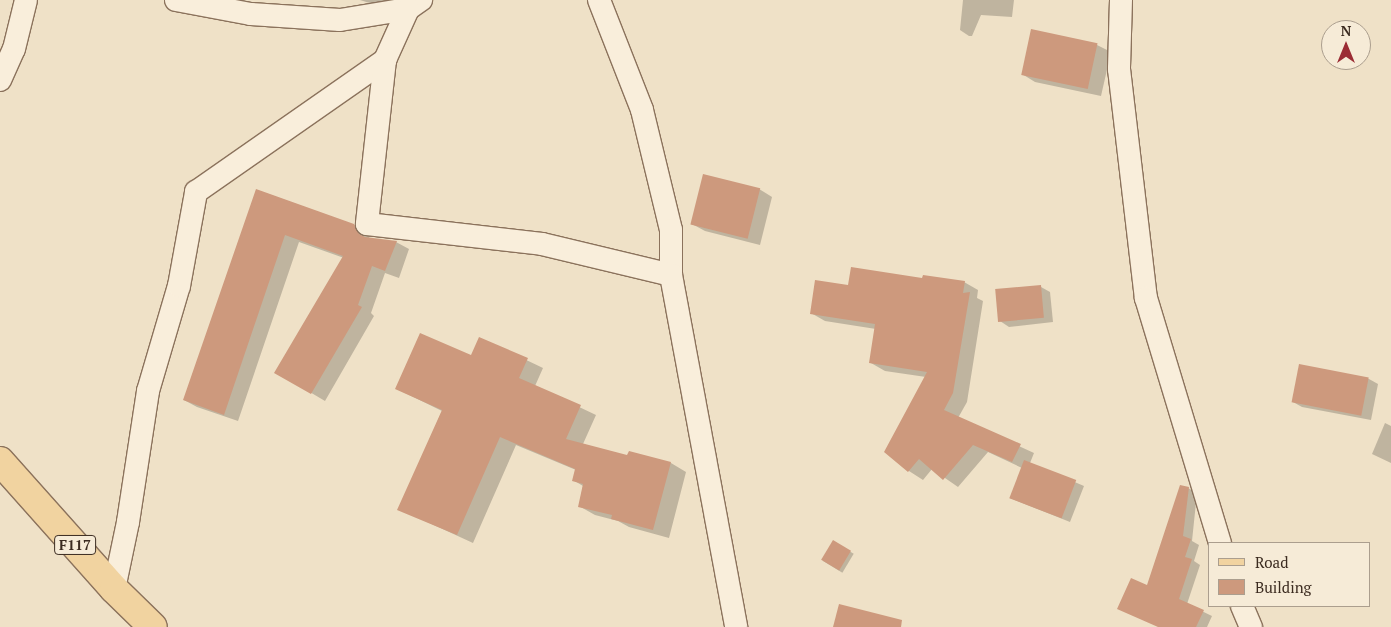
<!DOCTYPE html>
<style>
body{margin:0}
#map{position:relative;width:1391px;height:627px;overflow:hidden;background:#efe1c7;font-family:"PT Serif",serif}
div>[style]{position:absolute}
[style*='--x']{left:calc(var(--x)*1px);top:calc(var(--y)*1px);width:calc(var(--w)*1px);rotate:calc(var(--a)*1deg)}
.shadow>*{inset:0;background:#0003;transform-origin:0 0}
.building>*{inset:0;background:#cd997d;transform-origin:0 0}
.roads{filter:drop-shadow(1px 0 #8b725c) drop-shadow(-1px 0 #8b725c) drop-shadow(0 1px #8b725c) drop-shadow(0 -1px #8b725c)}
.minor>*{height:22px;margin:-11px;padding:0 11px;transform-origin:11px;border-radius:11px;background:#f9eedb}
.primary>*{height:28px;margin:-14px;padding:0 14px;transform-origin:14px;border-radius:14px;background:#f1d3a0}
span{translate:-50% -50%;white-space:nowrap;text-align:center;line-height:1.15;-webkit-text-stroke:4.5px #f6ebd7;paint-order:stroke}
.shield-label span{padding:1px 4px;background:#f6ebd7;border:1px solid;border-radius:4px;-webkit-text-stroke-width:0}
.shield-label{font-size:14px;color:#3b2b20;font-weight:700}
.legend{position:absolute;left:1208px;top:542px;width:162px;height:65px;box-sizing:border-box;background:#f6ebd7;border:1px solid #ab9e8e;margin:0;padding:6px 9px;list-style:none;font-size:15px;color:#3b2b20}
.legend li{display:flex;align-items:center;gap:10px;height:25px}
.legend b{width:25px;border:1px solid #ab9e8e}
.north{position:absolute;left:1321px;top:20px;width:50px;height:50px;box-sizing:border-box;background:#f6ebd7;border:1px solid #ab9e8e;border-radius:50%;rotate:0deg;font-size:14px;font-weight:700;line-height:20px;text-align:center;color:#3b2b20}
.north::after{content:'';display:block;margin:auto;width:18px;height:22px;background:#9b2c34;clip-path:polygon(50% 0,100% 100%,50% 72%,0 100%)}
</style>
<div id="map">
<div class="shadow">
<i style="clip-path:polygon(360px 0,398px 0,392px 10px)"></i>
<i style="clip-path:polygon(963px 0,1014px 0,1012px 17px,981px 15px,972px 36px,969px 36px,960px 30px)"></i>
<i style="clip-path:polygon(1097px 45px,1111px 52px,1101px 96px,1035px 82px,1022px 74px)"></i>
<i style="clip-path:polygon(759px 189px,772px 197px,760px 245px,705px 231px,692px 224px)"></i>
<i style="clip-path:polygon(257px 190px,354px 225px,367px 233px,370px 239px,396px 242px,409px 249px,399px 278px,385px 273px,371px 313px,374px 316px,325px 401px,276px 372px,344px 258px,299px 242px,238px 421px,197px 407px,184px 400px)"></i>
<i style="clip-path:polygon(923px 280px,964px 282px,978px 290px,977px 298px,983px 301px,967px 402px,958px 418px,1034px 453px,1030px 463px,1084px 486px,1070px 522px,1010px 498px,1022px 468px,988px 452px,958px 487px,932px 469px,923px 480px,909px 471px,886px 452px,926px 377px,885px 371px,871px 363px,876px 329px,825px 321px,811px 313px,849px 286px)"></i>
<i style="clip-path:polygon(1041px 287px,1050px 292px,1053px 322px,1009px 327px,1000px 321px)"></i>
<i style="clip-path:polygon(480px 338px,543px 368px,535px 386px,596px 415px,583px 444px,628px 457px,671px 463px,686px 472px,669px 538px,629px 527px,618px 521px,595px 515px,579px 506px,583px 486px,573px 480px,576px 470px,516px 445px,473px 543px,399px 509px,442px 411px,397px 389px,471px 357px)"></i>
<i style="clip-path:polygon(1300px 366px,1369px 379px,1378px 384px,1371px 420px,1302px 407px,1293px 402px)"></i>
<i style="clip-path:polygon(1385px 423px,1391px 426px,1391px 463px,1372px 454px)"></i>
<i style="clip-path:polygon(1188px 488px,1197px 493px,1192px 541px,1199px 545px,1194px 561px,1200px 565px,1187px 604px,1212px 616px,1207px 627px,1158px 627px,1148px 587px)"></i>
<i style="left:834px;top:542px;width:23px;height:22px;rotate:31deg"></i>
</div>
<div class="building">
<i style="left:1031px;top:29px;width:68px;height:47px;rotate:12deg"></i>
<i style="left:703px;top:174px;width:59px;height:52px;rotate:14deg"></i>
<i style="clip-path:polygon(256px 189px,354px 224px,359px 234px,365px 237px,397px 241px,385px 271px,372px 266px,358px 305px,362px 307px,311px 394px,274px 373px,343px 256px,285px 235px,224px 415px,183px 400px)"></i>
<i style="clip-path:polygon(851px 267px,922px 278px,923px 275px,965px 281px,963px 293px,970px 292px,953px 393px,944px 410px,1021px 444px,1012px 462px,973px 445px,943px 480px,919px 459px,908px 472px,884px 452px,927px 372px,869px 363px,875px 324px,810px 314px,815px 280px,848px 285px)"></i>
<i style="left:1041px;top:285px;width:33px;height:46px;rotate:85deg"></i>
<i style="clip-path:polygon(420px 333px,471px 355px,479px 337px,528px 358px,519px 378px,581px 405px,566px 439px,627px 455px,629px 451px,671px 462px,653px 530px,611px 519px,612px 515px,578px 507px,583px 484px,572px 481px,575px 469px,500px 437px,457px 535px,397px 510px,442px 410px,395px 389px)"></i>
<i style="left:1299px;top:364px;width:71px;height:39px;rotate:11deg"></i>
<i style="left:1024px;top:460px;width:56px;height:41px;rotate:21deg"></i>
<i style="clip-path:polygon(1180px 485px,1189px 487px,1183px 536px,1191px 539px,1185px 557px,1192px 559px,1179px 599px,1204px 610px,1196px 627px,1158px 627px,1117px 609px,1131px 578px,1147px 585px)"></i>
<i style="left:833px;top:540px;width:21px;height:23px;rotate:31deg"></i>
<i style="clip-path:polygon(839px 604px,902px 620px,901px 627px,833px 627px)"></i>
</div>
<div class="roads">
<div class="minor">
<i style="--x:176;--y:0;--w:76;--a:10.6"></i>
<i style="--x:251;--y:14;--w:89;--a:3.9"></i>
<i style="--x:340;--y:20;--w:69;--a:-9.2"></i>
<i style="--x:408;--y:9;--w:16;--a:-35"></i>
<i style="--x:599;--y:0;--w:118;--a:68.6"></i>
<i style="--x:642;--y:110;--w:123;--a:76.4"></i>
<i style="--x:671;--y:230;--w:45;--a:90"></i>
<i style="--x:671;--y:275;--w:358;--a:79.5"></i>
<i style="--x:1121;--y:0;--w:69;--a:91.7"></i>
<i style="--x:1119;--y:69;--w:231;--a:83.3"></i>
<i style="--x:1146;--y:298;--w:256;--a:73.2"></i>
<i style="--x:385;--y:60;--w:56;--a:-65.7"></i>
<i style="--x:0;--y:80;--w:34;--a:-66"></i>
<i style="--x:14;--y:49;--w:50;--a:-76.2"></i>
<i style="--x:114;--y:589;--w:68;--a:-78.2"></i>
<i style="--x:128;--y:522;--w:133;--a:-81.3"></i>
<i style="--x:148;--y:391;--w:109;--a:-73.6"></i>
<i style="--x:179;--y:286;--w:96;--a:-79.7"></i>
<i style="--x:196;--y:192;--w:231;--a:-34.9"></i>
<i style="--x:385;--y:60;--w:165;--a:96.3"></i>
<i style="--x:367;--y:224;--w:176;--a:6.5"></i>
<i style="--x:542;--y:244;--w:133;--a:13.5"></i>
<i style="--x:1242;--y:606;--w:23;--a:67"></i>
</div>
<div class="primary">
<i style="--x:0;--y:461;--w:171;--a:48.3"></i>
<i style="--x:114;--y:589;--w:54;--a:44.3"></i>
</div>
</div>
<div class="shield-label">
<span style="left:75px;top:545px">F117</span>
</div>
<ul class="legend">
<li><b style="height:6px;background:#f1d3a0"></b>Road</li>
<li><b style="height:14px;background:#cd997d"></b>Building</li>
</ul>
<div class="north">N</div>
</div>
